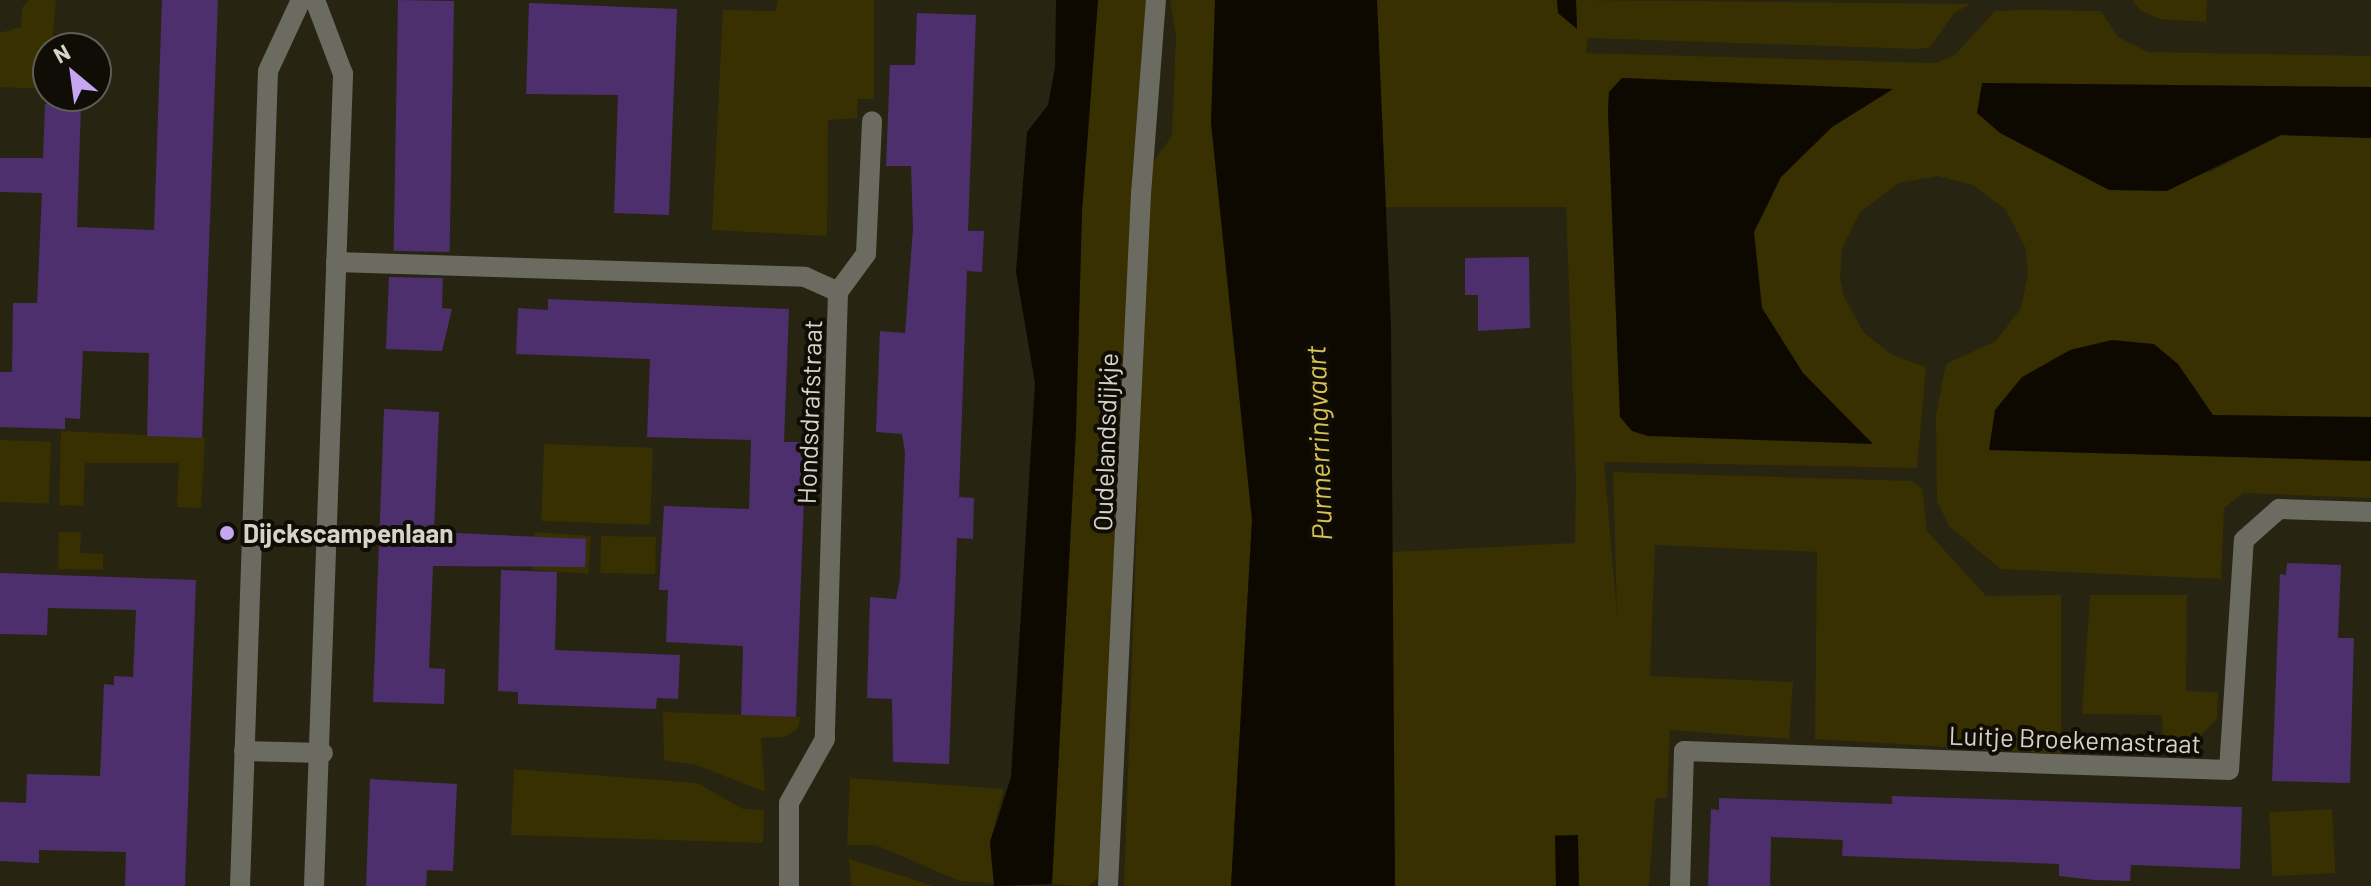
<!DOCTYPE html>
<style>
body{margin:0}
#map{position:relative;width:2371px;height:886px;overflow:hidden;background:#282412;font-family:Barlow,sans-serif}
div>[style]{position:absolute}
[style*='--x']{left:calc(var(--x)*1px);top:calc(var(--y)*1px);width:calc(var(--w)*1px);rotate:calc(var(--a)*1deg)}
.green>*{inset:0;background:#383000;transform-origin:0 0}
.water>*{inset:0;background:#0e0900;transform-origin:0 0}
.building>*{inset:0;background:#4c2f6c;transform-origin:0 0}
.minor>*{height:20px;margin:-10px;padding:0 10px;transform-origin:10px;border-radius:10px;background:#6c6b61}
.dots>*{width:22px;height:22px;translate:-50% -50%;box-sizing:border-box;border:4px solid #0f0d06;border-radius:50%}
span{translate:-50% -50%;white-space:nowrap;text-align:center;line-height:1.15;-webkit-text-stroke:8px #0f0d06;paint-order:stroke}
.street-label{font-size:26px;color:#d6d4c9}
.poi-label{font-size:26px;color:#d6d4c9;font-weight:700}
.left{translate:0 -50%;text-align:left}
.water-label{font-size:28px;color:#d9c251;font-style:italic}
.north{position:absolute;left:32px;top:32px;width:80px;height:80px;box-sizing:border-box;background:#0f0d06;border:2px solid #5f5d54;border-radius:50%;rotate:331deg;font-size:22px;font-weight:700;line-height:32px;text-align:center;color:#d6d4c9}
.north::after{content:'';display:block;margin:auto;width:28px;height:36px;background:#c6a6f0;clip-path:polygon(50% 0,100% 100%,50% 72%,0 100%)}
</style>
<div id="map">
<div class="green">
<i style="clip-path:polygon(29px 0,56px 0,48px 89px,0 87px,0 33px,21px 27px,22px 8px)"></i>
<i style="clip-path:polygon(778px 0,874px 0,874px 99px,858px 99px,857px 118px,828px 120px,827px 236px,712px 230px,723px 10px,776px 11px)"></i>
<i style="clip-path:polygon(1098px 0,1147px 0,1132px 173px,1124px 528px,1098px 878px,1089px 886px,1077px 886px,1052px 884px,1076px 430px,1082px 211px)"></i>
<i style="clip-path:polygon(1170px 0,1215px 0,1211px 123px,1252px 520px,1231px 886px,1124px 886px,1145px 291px,1153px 162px,1172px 136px,1176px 36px)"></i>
<i style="clip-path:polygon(evenodd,1377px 0,1557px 0,1558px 13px,1577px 28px,1576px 0,1971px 4px,1954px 13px,1930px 47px,1918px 49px,1588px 38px,1586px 53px,1935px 63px,1955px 55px,1995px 11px,2026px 10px,2101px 11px,2118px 37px,2148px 52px,2371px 56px,2371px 87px,1982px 83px,2211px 172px,2281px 135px,2371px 138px,2371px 417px,2213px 415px,2201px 400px,1989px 450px,2371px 461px,2371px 498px,2243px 493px,2224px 508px,2221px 579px,2001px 569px,1949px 526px,1937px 501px,1936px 415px,1946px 364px,1996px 341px,2021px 308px,2028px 274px,2025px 247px,2006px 210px,1973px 185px,1938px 176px,1899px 183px,1860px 212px,1842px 249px,1840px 277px,1844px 297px,1864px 333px,1892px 355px,1926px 367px,1917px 468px,1604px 462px,1617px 616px,1613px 472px,1912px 481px,1922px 489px,1927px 531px,1986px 596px,2061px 595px,2061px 754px,1815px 739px,1817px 552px,1655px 545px,1650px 676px,1793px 682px,1789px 739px,1670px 730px,1667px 797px,1655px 799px,1649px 886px,1579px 886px,1577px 835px,1556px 840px,1556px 886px,1395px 886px,1391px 552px,1575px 543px,1576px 477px,1566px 207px,1386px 207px,1377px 0,1622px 78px,1891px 90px,1832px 127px,1781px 177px,1754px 232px,1762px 308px,1803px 373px,1872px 444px,1632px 431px,1620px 417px,1608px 112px,1609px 92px,1622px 78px)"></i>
<i style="clip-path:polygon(2132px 0,2207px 0,2206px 22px,2160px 19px,2141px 11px)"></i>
<i style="clip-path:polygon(61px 431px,205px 438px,201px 508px,177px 507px,179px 463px,85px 463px,83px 506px,59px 505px)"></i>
<i style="left:0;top:440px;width:51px;height:62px;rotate:2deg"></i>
<i style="left:544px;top:444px;width:109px;height:77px;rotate:2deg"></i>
<i style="clip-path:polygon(59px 532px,81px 532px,80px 553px,103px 554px,103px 570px,58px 569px)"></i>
<i style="left:535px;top:532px;width:56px;height:38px;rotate:4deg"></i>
<i style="left:601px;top:536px;width:55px;height:37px;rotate:1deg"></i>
<i style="clip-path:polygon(2090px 595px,2187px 595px,2186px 691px,2218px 692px,2217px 719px,2187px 749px,2163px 747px,2162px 715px,2082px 714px)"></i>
<i style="clip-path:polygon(663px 712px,801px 717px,797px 729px,785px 737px,761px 738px,765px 792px,696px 765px,664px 760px)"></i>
<i style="clip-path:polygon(514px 769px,697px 783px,743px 809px,764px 810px,763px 843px,511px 835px)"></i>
<i style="clip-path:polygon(850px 778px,1004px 789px,990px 842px,994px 883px,959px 881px,876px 845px,847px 845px)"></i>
<i style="left:2332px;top:809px;width:64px;height:63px;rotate:87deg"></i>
<i style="clip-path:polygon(849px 859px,934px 886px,851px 886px)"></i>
</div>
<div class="water">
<i style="clip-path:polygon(1056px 0,1098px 0,1082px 211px,1076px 430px,1052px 884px,994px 886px,990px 842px,1011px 777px,1035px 383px,1016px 272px,1027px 132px,1048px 105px,1055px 68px)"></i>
<i style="clip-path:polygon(1215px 0,1377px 0,1391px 326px,1395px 886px,1231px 886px,1252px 520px,1211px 123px)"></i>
<i style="clip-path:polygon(1557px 0,1576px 0,1577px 29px,1558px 13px)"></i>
<i style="clip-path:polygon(1622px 78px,1893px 89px,1832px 127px,1781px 177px,1754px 232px,1762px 308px,1803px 373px,1873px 444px,1648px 436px,1632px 431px,1620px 417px,1608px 112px,1609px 92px)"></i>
<i style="clip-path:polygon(1982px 83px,2371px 87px,2371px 138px,2281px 135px,2167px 191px,2109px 190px,2000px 133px,1977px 113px)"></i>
<i style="clip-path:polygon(2112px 340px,2154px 344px,2178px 364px,2213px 415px,2371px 417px,2371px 461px,1989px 450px,1995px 410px,2022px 377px,2070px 350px)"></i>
<i style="left:1578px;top:835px;width:51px;height:23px;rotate:89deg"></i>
</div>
<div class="building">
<i style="clip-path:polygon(162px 0,218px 0,202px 438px,147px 436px,149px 353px,83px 351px,80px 419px,65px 418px,65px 429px,0 427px,0 372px,12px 372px,13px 303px,37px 303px,42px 193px,0 192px,0 158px,43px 158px,45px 104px,81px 105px,77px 227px,154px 230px)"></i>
<i style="left:398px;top:0;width:56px;height:251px;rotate:1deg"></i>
<i style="clip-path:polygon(529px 3px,677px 9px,669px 215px,614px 213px,618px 95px,526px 94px)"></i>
<i style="clip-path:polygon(917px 13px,976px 15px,968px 231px,984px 231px,983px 252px,982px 272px,967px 271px,959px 497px,974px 498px,973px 539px,957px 538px,949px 764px,893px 762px,892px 699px,867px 698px,870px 597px,896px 599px,900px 579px,905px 452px,902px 434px,876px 432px,880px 331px,905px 333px,913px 229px,911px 166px,886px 166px,890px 65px,915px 65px)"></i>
<i style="clip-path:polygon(1529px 257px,1530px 328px,1478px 331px,1478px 295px,1465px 295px,1465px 258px)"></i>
<i style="clip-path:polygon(389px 277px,443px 278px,442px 308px,452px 309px,442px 351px,386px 349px)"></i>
<i style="clip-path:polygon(548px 299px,789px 309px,784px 442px,806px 442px,796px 717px,741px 715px,743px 646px,666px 642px,668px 590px,659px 590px,664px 506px,749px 509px,751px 440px,647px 437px,650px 359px,516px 354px,518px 308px,548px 310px)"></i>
<i style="clip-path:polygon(384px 409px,439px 412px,434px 532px,586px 539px,585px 567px,433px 566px,429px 668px,445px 669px,444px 704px,373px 702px)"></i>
<i style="clip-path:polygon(2287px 563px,2341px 565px,2338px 638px,2354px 638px,2350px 783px,2272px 781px,2280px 574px,2286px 575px)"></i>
<i style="clip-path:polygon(501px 570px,557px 572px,555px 650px,680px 655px,678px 699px,657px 698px,656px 709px,518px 704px,518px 692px,498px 691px)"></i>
<i style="clip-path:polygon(0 573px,196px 580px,185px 886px,125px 886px,126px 852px,39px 850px,39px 863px,0 861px,0 802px,26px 803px,27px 774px,100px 776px,104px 684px,114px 685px,114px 676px,133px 677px,136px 610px,48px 608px,47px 635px,0 634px)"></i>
<i style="clip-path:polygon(370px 779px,457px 784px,453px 871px,427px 870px,426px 886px,366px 886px)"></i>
<i style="clip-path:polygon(1892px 796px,2242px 807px,2240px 869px,2131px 865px,2130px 881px,2095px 880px,2059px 876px,2059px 864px,1842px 856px,1843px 840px,1771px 837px,1770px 886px,1708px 886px,1711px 809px,1719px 810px,1719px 798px,1892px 804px)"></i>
</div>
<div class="minor">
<i style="--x:336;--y:262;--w:469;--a:1.8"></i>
<i style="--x:805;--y:277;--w:36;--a:24"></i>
<i style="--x:838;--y:292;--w:447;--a:91.7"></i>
<i style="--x:825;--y:739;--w:73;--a:119.4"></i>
<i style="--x:789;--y:803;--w:83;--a:90"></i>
<i style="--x:838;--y:292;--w:47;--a:-53.6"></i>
<i style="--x:866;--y:254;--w:133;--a:-87.4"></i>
<i style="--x:244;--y:751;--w:79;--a:1.5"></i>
<i style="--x:240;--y:886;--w:815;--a:-88.03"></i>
<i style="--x:268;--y:71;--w:78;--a:-65.1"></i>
<i style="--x:314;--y:886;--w:813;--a:-87.95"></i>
<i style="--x:343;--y:74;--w:79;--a:-110.7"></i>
<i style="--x:1108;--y:886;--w:693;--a:-87.27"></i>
<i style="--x:1141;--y:194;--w:195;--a:-85.6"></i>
<i style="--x:1680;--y:886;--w:135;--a:-88.3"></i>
<i style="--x:1684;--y:751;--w:545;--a:2"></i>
<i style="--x:2229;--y:770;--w:230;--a:-86.3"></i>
<i style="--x:2244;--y:540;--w:47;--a:-41.5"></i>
<i style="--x:2279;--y:509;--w:92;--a:1.9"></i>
</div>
<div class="dots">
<i style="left:227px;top:533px;background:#c6a6f0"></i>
</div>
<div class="street-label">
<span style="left:809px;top:412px;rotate:-88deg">Hondsdrafstraat</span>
<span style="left:1105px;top:442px;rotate:-88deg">Oudelandsdijkje</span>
<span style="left:2075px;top:739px;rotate:2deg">Luitje Broekemastraat</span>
</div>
<div class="poi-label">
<span class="left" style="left:243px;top:533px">Dijckscampenlaan</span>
</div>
<div class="water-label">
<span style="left:1318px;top:443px;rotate:-92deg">Purmerringvaart</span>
</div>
<div class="north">N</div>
</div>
